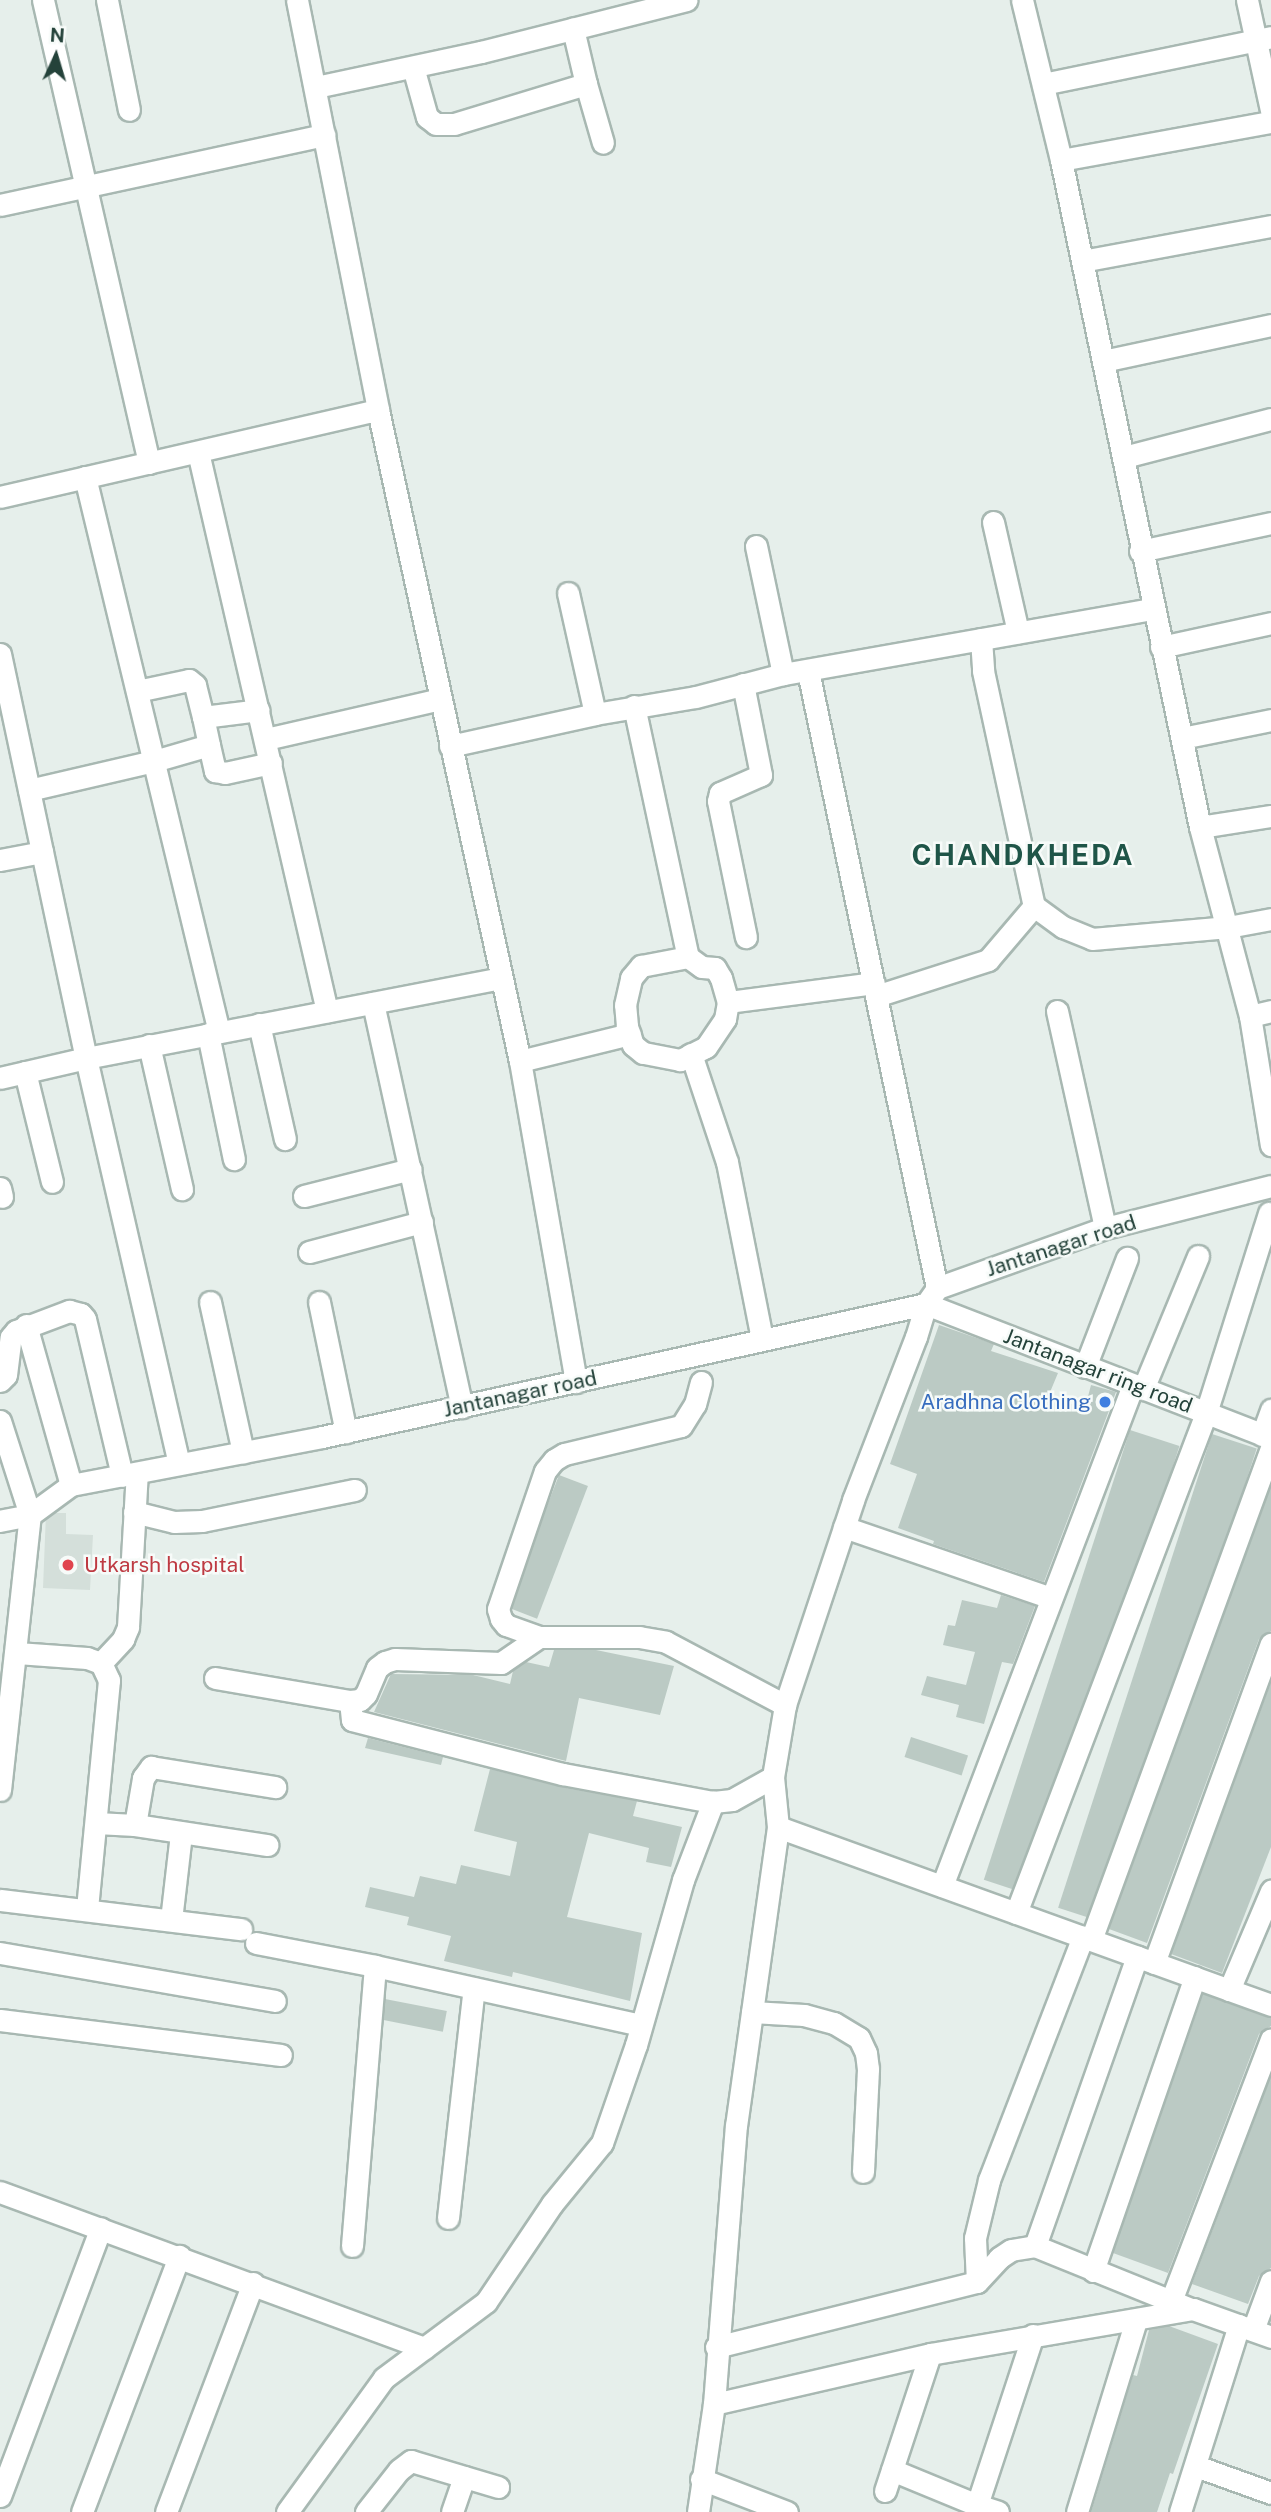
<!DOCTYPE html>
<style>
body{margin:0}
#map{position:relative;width:1271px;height:2512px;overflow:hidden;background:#e6efeb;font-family:"Public Sans",sans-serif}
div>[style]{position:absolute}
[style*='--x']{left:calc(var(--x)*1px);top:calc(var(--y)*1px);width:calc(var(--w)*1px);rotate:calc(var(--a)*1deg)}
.built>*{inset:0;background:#d4dfda}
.building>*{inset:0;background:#bbcac4;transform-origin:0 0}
.roads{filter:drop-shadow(2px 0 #a8b8b2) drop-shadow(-2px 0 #a8b8b2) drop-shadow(0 2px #a8b8b2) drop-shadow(0 -2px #a8b8b2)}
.minor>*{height:21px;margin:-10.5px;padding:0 10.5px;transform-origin:10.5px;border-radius:10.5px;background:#fff}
.dots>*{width:19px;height:19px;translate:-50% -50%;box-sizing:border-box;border:4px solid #f7fbf9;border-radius:50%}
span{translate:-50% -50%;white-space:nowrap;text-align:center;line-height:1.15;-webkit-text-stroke:5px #f7fbf9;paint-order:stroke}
.street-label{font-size:21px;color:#24423a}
.shop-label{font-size:21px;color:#366cbe}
.right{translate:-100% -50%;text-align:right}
.health-label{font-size:21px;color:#be3a42}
.left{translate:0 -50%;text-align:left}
.district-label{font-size:28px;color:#1f5548;font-weight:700;letter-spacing:2px}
.north{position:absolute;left:21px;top:21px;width:70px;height:70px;-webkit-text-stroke:5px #f7fbf9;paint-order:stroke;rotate:4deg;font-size:19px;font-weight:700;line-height:28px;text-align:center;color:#24423a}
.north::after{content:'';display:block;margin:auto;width:24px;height:32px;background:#24423a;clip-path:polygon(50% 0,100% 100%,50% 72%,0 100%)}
</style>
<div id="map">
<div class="built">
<i style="clip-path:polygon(46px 1513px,66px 1513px,66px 1534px,93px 1535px,90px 1590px,43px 1588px)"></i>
</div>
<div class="building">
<i style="clip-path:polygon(939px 1325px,994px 1344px,991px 1351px,1058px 1373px,1048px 1397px,1085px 1408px,1091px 1385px,1116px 1392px,1044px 1582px,933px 1544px,934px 1541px,898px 1528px,917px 1474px,890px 1464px)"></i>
<i style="left:1130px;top:1430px;width:52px;height:473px;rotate:18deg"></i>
<i style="left:1212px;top:1434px;width:47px;height:498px;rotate:18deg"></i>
<i style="left:559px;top:1475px;width:31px;height:142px;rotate:21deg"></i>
<i style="clip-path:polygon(1271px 1486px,1271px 1631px,1259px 1639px,1147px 1943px,1109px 1929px)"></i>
<i style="clip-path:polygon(1001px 1595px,1035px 1606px,1013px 1664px,1002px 1662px,984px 1724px,956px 1717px,959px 1705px,921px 1695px,927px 1676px,966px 1685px,975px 1652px,943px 1645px,948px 1625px,955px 1626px,962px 1600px,997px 1608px)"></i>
<i style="clip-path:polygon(554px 1650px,596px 1650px,674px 1666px,660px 1715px,579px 1698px,566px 1761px,374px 1712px,391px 1674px,473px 1675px,510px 1684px,513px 1671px,526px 1662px,549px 1667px)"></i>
<i style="clip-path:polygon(1271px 1682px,1271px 1847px,1222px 1973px,1171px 1954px)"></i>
<i style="left:911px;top:1737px;width:60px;height:21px;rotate:18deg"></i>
<i style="clip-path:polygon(368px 1738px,443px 1757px,441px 1765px,365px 1748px)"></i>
<i style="clip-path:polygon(490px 1769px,561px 1787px,637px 1801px,633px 1816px,682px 1827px,671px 1867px,646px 1862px,649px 1848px,589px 1833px,567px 1917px,642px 1933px,630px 2001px,513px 1972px,512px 1977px,444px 1961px,451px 1936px,407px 1925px,409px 1917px,365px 1907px,370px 1887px,414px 1897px,420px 1876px,456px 1884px,461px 1865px,510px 1876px,517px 1842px,474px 1831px)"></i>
<i style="clip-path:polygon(1203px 1994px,1271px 2018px,1271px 2026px,1259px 2034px,1168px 2273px,1113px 2253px)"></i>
<i style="left:385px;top:1999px;width:63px;height:21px;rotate:11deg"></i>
<i style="clip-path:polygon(1271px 2076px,1271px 2268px,1259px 2276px,1248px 2304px,1192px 2284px)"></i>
<i style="clip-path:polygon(1169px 2326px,1218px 2344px,1173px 2474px,1170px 2473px,1157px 2512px,1091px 2512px,1133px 2375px,1137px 2376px,1149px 2330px)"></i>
</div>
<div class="roads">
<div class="minor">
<i style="--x:43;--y:0;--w:475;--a:77.1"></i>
<i style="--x:107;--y:0;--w:112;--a:78.7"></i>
<i style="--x:297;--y:0;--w:418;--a:78.8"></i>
<i style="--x:378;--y:410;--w:666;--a:77.7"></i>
<i style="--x:520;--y:1061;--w:326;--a:80.1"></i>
<i style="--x:1022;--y:0;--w:165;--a:76.3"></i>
<i style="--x:1061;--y:160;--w:681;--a:78.23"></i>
<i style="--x:1200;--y:827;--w:196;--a:75.2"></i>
<i style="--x:1250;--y:1016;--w:131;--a:80.8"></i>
<i style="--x:1247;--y:0;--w:113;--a:77.7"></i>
<i style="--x:413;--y:67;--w:52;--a:74.4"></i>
<i style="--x:427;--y:117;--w:11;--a:38"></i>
<i style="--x:436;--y:124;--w:18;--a:0"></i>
<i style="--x:454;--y:124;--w:138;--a:-16.9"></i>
<i style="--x:586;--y:84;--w:57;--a:-103.3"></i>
<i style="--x:586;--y:84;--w:61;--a:73.9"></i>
<i style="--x:1043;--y:84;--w:233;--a:-11.6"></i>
<i style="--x:316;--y:87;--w:169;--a:-12"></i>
<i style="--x:481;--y:52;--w:212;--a:-14.2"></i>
<i style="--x:1061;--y:160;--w:213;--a:-10.3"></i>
<i style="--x:0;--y:205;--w:332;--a:-12.2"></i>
<i style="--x:1082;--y:261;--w:192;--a:-10.5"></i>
<i style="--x:1103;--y:361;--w:172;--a:-12.1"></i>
<i style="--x:198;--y:452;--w:574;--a:77.01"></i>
<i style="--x:1124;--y:457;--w:152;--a:-14.5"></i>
<i style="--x:85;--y:477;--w:571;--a:76.43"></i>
<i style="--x:0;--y:497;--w:388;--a:-13"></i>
<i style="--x:993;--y:522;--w:113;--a:77.2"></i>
<i style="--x:756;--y:546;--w:131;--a:78.1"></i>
<i style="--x:1140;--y:551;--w:134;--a:-12.1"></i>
<i style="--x:568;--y:593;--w:124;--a:77.4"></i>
<i style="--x:981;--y:639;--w:32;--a:86"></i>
<i style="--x:983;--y:671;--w:240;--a:77.8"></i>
<i style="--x:1034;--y:906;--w:36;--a:36"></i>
<i style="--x:1063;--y:927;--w:31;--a:22"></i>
<i style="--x:1092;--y:939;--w:137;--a:-5"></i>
<i style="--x:1228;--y:927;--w:44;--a:-10.5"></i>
<i style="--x:1161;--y:647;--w:113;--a:-12.3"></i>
<i style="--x:0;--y:654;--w:413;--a:78"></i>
<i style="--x:86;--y:1058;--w:416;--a:77.1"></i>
<i style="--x:808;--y:671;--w:630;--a:78.19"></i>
<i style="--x:743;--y:684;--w:93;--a:78.8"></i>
<i style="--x:761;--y:775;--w:45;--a:156.3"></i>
<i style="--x:720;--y:793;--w:8;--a:104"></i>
<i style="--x:718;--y:801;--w:139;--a:78.4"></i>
<i style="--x:137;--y:691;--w:53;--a:-11.9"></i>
<i style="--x:189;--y:680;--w:8;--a:40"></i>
<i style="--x:195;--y:685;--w:33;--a:76"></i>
<i style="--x:634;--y:706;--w:257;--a:77.9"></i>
<i style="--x:1182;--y:738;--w:91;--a:-11.4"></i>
<i style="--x:266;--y:739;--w:179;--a:-12.9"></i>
<i style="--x:209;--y:745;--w:27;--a:77"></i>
<i style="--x:215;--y:771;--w:10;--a:11"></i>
<i style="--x:225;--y:773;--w:47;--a:-12.3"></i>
<i style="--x:450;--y:746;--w:148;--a:-12.4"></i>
<i style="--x:595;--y:714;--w:102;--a:-9.6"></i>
<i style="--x:696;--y:697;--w:90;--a:-14.8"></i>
<i style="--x:783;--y:674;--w:376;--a:-10"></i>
<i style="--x:29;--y:790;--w:128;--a:-13.1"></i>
<i style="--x:154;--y:761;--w:57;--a:-16.2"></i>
<i style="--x:209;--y:745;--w:29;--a:-102"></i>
<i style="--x:203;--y:717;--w:56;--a:-7.1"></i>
<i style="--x:1200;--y:827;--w:72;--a:-8.8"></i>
<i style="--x:0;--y:860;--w:43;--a:-10.8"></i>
<i style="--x:688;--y:957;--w:17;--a:36"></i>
<i style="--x:702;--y:967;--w:13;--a:4"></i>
<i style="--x:715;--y:968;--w:12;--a:59"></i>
<i style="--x:721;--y:978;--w:25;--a:74"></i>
<i style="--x:728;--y:1002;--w:17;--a:100"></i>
<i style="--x:725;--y:1019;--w:34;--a:124"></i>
<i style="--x:706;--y:1047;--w:29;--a:153"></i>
<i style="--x:680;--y:1060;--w:38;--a:-169"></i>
<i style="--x:643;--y:1053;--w:13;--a:-141"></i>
<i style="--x:633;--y:1045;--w:20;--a:-108"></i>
<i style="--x:627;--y:1026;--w:21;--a:-95"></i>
<i style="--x:625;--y:1005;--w:28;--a:-77"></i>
<i style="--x:631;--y:978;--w:16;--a:-50"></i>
<i style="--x:641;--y:966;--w:48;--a:-10.8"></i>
<i style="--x:876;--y:996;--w:118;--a:-17.8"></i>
<i style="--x:988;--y:960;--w:71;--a:-49.6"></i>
<i style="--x:728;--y:1002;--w:147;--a:-7.4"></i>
<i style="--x:373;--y:1003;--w:414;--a:77.6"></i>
<i style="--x:1057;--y:1011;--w:222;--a:77.5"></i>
<i style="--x:1250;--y:1016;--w:22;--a:-13"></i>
<i style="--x:259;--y:1024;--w:118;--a:77.3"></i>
<i style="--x:208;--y:1034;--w:128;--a:78.3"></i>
<i style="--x:149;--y:1045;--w:148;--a:77.1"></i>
<i style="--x:691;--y:1054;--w:114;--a:71.6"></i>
<i style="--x:727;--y:1162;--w:180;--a:78.8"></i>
<i style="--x:520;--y:1061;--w:113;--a:-13.8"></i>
<i style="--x:25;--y:1072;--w:113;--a:76.2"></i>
<i style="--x:0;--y:1078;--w:88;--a:-13.1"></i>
<i style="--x:86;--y:1058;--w:423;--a:-10.9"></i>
<i style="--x:0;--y:1188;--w:9;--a:77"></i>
<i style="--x:304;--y:1196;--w:110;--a:-14.2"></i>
<i style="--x:309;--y:1252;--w:117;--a:-14.9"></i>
<i style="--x:210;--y:1302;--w:154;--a:77.6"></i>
<i style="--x:319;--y:1302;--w:133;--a:78.3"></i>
<i style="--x:26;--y:1325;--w:166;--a:74.3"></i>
<i style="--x:1085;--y:1367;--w:117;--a:-68.9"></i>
<i style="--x:0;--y:1381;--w:8;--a:-45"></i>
<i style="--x:6;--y:1375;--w:38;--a:-83"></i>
<i style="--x:11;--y:1337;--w:8;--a:-50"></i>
<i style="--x:16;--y:1331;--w:57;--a:-20.7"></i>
<i style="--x:69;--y:1311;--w:12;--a:14"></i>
<i style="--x:81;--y:1314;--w:6;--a:51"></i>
<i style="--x:85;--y:1319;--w:161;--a:76.7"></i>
<i style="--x:701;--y:1382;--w:23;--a:105"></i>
<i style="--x:695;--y:1404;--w:26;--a:122"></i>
<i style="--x:681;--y:1426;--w:120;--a:166.5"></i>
<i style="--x:564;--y:1454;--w:12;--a:149"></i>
<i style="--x:554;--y:1460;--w:14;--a:129"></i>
<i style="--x:545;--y:1471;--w:146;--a:108.8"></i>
<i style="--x:498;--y:1609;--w:10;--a:73"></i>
<i style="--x:501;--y:1619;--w:8;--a:50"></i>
<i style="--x:506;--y:1625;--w:35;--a:20"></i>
<i style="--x:539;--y:1637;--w:100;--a:0"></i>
<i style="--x:639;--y:1637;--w:27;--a:10"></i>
<i style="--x:666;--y:1642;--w:135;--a:27.9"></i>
<i style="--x:1143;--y:1389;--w:144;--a:-67.5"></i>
<i style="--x:0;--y:1421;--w:99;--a:72.3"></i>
<i style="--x:30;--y:1515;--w:31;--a:169"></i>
<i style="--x:1262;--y:1435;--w:27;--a:-70"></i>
<i style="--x:134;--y:1512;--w:41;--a:14"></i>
<i style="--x:174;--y:1522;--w:28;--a:-2"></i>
<i style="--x:202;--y:1521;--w:156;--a:-11.5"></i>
<i style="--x:844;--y:1527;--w:219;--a:18.9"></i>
<i style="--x:17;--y:1653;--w:70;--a:4.1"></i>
<i style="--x:87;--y:1658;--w:15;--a:20"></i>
<i style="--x:101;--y:1663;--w:19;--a:65"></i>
<i style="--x:109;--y:1680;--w:231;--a:95.5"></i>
<i style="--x:101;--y:1663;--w:33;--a:-47"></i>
<i style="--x:123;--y:1639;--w:13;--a:-67"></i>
<i style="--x:128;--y:1627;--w:154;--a:-86.7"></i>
<i style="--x:215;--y:1678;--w:137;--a:9.7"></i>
<i style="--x:350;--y:1701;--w:10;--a:-6"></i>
<i style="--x:360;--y:1700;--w:8;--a:-45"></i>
<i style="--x:366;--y:1694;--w:28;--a:-67"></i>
<i style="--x:377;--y:1668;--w:10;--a:-37"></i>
<i style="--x:385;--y:1662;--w:10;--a:-17"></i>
<i style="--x:395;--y:1659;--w:106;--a:2.2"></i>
<i style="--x:501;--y:1663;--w:46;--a:-34.4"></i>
<i style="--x:350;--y:1701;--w:19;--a:84"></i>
<i style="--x:352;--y:1720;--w:218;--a:14.4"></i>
<i style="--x:563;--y:1774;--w:153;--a:10.6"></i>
<i style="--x:0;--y:1790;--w:277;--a:-83.8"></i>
<i style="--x:30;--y:1515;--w:51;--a:-36.2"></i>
<i style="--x:71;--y:1485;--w:256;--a:-10.8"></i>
<i style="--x:322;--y:1437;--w:618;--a:-12.42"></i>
<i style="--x:926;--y:1304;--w:19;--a:-55"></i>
<i style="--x:937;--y:1288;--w:178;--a:-19.7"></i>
<i style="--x:1105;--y:1228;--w:171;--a:-14.2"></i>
<i style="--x:96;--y:1823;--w:39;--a:3"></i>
<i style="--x:135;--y:1825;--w:134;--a:8.6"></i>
<i style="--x:135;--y:1825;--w:48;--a:-80.3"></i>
<i style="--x:143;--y:1778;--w:14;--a:-54"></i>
<i style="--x:151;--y:1767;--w:126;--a:9.2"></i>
<i style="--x:778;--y:1827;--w:524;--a:19.85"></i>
<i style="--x:942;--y:1886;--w:536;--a:-69.13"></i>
<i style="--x:0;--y:1900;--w:243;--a:6.9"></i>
<i style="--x:1016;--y:1913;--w:535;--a:-69.19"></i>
<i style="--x:1206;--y:1413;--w:210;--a:-72.5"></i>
<i style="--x:171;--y:1920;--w:88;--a:-83.4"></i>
<i style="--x:1091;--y:1940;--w:524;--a:-69.9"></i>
<i style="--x:256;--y:1943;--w:121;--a:10.9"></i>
<i style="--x:0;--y:1953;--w:279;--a:9.9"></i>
<i style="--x:1154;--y:1963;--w:340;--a:-69.9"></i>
<i style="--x:1229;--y:1990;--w:108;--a:-67"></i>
<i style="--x:752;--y:2012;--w:52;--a:3.3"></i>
<i style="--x:804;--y:2015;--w:31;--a:15"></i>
<i style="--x:834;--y:2023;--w:29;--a:31"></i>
<i style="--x:859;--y:2038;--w:17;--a:65"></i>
<i style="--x:866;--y:2053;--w:16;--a:83"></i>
<i style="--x:868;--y:2069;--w:103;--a:92.8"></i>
<i style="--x:0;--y:2020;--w:283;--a:7.1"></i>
<i style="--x:0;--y:2192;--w:452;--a:20.2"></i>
<i style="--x:448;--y:2218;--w:231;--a:-83.6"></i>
<i style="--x:352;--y:2246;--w:281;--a:-85.3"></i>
<i style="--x:375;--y:1966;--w:272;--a:12.5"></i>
<i style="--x:1035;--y:2246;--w:307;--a:-70.6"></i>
<i style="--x:1093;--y:2271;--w:311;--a:-70.9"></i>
<i style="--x:977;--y:2282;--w:44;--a:-92.6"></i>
<i style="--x:975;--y:2238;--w:60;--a:-76.4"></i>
<i style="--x:989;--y:2180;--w:261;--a:-68.9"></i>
<i style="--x:1171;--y:2301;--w:280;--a:-69.1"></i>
<i style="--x:1253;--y:2330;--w:52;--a:-69.8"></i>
<i style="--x:716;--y:2347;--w:269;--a:-14"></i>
<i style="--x:977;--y:2282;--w:33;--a:-47"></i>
<i style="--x:999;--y:2258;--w:14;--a:-34"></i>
<i style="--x:1011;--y:2250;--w:24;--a:-9"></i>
<i style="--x:1035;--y:2246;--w:168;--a:22"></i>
<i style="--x:714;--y:2404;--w:222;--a:-13"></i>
<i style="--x:930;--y:2354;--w:267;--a:-9.7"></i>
<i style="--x:1193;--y:2309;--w:83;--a:19.7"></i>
<i style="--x:1196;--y:2466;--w:80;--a:19.8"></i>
<i style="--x:892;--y:2470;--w:92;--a:22.4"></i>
<i style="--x:977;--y:2505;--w:179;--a:-71.8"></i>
<i style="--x:701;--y:2479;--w:92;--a:21"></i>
<i style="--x:885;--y:2491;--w:144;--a:-71.8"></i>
<i style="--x:0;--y:2496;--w:286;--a:-69.4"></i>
<i style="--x:977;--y:2505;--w:22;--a:18"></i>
<i style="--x:82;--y:2512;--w:274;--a:-69.2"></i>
<i style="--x:166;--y:2512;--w:245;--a:-69.2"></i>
<i style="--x:287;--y:2512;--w:165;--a:-54.1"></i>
<i style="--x:384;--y:2378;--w:127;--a:-36.7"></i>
<i style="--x:486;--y:2302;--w:118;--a:-56"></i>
<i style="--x:552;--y:2204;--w:79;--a:-50.7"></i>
<i style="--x:602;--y:2143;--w:104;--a:-70.9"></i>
<i style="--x:636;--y:2045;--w:172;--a:-74.1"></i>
<i style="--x:683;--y:1880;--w:84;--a:-69"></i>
<i style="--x:713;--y:1802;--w:19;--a:-6"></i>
<i style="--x:732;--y:1800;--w:47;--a:-29.3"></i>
<i style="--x:366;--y:2512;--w:53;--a:-51.8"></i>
<i style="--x:399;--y:2470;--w:15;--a:-37"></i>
<i style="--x:411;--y:2461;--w:91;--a:16.6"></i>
<i style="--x:452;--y:2512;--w:37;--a:-71"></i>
<i style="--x:698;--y:2512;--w:109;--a:-81.6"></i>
<i style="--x:714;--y:2404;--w:279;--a:-85.5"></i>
<i style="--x:736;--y:2126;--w:302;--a:-82"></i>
<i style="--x:778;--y:1827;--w:50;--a:-95.7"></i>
<i style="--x:773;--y:1777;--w:73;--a:-80.5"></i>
<i style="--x:785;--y:1705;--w:216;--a:-71.6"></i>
<i style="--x:853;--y:1500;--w:175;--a:-68.9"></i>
<i style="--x:916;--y:1337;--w:34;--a:-73"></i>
<i style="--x:926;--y:1304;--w:370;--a:21.2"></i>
<i style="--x:1077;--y:2512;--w:201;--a:-72.9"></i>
<i style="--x:1180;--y:2512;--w:196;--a:-72.5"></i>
</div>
</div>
<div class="dots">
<i style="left:1105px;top:1402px;background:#3f7fe0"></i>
<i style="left:68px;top:1565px;background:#e0444e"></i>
</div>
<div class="street-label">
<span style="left:1061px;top:1246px;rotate:-18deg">Jantanagar road</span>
<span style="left:1098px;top:1371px;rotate:21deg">Jantanagar ring road</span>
<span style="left:520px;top:1394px;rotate:-12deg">Jantanagar road</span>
</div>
<div class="shop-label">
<span class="right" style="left:1091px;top:1402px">Aradhna Clothing</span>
</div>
<div class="health-label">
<span class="left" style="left:84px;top:1565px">Utkarsh hospital</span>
</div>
<div class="district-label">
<span style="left:1023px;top:855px">CHANDKHEDA</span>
</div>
<div class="north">N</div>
</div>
